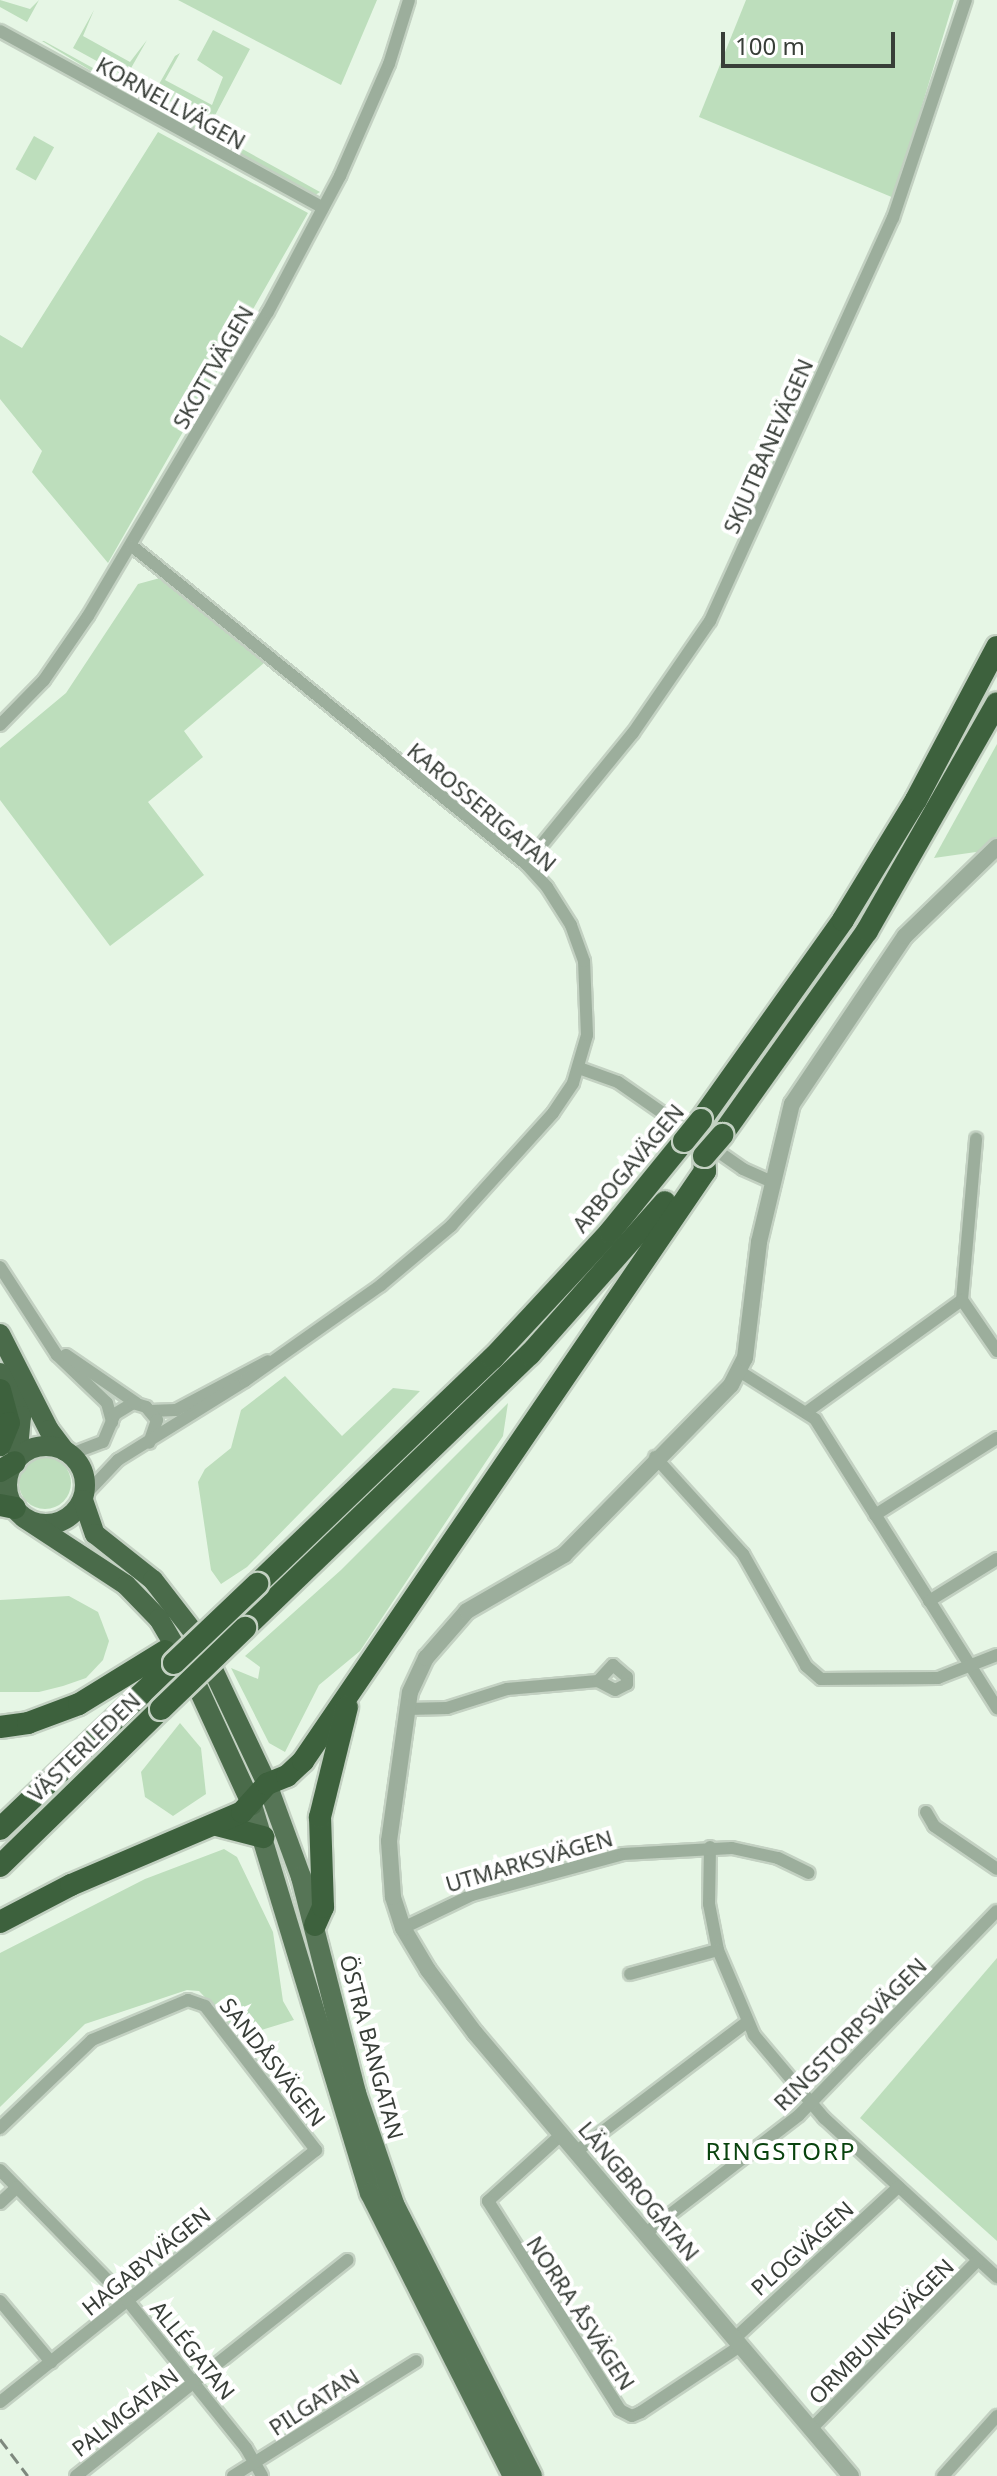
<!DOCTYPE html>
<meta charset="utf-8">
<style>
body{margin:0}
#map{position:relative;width:997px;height:2476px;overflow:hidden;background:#e6f6e5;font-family:"Noto Sans",sans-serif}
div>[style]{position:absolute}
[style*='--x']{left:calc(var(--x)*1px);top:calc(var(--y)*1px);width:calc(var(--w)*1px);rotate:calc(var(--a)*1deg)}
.green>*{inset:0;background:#bddebc;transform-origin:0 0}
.round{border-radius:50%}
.roads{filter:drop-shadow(2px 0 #c3d1c2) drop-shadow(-2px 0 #c3d1c2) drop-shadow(0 2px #c3d1c2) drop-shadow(0 -2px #c3d1c2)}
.minor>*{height:12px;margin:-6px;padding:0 6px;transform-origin:6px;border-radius:6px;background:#9cae9c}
.tertiary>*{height:16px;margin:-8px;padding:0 8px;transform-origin:8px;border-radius:8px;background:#9cae9c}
.primary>*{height:20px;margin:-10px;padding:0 10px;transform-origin:10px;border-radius:10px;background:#567556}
.trunk>*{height:20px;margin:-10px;padding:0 10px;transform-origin:10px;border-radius:10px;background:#4a6b4a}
.trunk>.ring{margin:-10px;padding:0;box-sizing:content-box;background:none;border:20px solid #4a6b4a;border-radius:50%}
.motorway>*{height:22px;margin:-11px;padding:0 11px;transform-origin:11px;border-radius:11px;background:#3d613d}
.rail>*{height:3px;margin-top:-1.5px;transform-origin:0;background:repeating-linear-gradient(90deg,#7e897e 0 12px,transparent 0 18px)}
.bridges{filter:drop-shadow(2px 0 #c3d1c2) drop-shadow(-2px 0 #c3d1c2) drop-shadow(0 2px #c3d1c2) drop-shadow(0 -2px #c3d1c2)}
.motorway-bridge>*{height:22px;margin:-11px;padding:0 11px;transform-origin:11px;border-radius:11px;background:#3d613d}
span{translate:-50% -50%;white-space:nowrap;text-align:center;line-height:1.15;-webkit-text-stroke:8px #fff;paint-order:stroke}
.street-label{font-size:22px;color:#383e38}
.neighbourhood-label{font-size:24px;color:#09430e;letter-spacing:2px}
.scale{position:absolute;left:721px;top:32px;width:174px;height:36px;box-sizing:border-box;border:4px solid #383e38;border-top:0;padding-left:10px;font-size:24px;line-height:28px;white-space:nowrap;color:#383e38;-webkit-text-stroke:6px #fff;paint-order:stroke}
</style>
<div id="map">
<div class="green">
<i style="clip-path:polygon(0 0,30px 9px,39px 0,27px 22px,0 7px)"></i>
<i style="clip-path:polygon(178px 0,377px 0,341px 85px)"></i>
<i style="clip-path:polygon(746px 0,954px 0,894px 198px,699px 117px)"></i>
<i style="clip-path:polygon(94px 10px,83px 36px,130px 62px,147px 40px,126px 77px,73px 48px)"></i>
<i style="clip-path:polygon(213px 30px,250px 49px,211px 123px,154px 93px,175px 56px,180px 53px,165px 80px,212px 105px,223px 77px,197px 60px)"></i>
<i style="clip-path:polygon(42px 41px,44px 41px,131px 89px,126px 92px)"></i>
<i style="clip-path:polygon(192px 122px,197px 124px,320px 192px,315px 195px,190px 127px)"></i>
<i style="clip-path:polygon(158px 132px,308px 213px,108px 563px,32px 472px,42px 451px,0 399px,0 335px,22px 348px)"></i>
<i style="left:34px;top:136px;width:23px;height:38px;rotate:29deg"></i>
<i style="clip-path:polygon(160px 578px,264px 663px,184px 731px,203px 757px,148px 802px,204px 875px,110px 946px,0 800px,0 748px,66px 693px,138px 584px)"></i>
<i style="clip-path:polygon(997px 744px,997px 849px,934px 858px)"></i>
<i style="clip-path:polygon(285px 1376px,342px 1436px,393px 1388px,420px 1391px,247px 1567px,221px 1584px,211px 1570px,198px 1482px,205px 1469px,231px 1448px,241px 1410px)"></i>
<i style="clip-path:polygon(508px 1403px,503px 1436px,360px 1651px,319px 1685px,285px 1752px,269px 1743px,231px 1668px,258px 1679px,260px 1667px,245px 1656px,341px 1570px)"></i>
<i class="round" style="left:19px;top:1457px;width:52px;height:52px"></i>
<i style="clip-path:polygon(69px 1596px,98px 1612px,109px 1641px,103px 1660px,86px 1678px,63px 1686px,39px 1692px,0 1692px,0 1600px)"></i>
<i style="clip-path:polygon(180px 1723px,201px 1748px,206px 1794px,173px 1816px,145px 1797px,141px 1772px)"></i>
<i style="clip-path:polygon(224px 1849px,237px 1857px,273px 1932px,283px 2001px,294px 2020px,242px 2036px,199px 1991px,187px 1990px,85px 2024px,0 2107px,0 1953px,145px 1879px)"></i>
<i style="clip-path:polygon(997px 1958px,997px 2241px,860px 2118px)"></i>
</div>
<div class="roads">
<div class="minor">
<i style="--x:0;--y:31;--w:368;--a:28.7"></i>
<i style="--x:0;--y:725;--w:63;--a:-45.6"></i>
<i style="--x:44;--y:680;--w:78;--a:-55.5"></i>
<i style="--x:88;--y:616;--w:353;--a:-59.4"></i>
<i style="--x:268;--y:312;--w:154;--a:-62.1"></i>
<i style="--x:340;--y:176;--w:122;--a:-66.4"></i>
<i style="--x:389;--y:64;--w:67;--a:-72.6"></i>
<i style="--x:526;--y:864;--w:169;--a:-50.8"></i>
<i style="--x:633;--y:733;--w:136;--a:-55.5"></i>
<i style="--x:710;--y:621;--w:443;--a:-65.6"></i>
<i style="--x:893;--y:218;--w:230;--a:-71.5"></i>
<i style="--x:579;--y:1068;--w:41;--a:19.7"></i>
<i style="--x:618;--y:1082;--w:152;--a:34.8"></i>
<i style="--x:743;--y:1169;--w:32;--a:24"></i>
<i style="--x:0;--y:1267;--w:105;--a:57.1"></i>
<i style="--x:57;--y:1355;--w:69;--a:43.8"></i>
<i style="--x:107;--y:1403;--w:20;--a:75"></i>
<i style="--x:962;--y:1300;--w:162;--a:-85"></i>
<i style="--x:66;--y:1355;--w:85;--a:34.4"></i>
<i style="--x:739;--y:1371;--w:90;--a:32.3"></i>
<i style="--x:815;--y:1419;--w:342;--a:57.8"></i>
<i style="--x:150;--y:1411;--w:26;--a:-2"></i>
<i style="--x:176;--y:1410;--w:104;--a:-28"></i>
<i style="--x:808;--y:1411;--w:190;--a:-35.8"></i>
<i style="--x:962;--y:1300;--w:62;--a:55.5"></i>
<i style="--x:71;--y:1454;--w:34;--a:-21"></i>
<i style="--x:103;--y:1442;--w:30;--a:-67"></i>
<i style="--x:115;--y:1414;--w:21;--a:-31"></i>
<i style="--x:133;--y:1403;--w:14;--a:17"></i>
<i style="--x:146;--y:1407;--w:17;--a:50"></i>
<i style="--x:157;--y:1420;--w:24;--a:109"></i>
<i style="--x:655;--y:1457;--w:131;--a:47.8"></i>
<i style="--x:743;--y:1554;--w:129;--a:60.6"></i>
<i style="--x:806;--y:1666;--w:20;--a:41"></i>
<i style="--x:821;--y:1679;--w:117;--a:-0.5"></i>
<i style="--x:938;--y:1678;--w:63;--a:-21.3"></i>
<i style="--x:84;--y:1496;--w:50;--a:-46.6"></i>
<i style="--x:118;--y:1460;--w:150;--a:-31.9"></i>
<i style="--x:245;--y:1381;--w:166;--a:-35.2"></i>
<i style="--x:381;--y:1285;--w:92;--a:-40.1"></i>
<i style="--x:451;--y:1226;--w:152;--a:-47.9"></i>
<i style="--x:553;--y:1113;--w:36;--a:-56"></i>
<i style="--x:573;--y:1083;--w:50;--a:-73.7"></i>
<i style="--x:587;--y:1035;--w:74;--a:-92.3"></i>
<i style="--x:584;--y:961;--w:38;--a:-110"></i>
<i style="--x:571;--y:925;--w:45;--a:-122.3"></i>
<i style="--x:547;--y:887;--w:31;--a:-132"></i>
<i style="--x:526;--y:864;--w:506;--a:-141.09"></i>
<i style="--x:875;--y:1515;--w:144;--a:-32.3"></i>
<i style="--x:929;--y:1601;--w:80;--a:-31.7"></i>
<i style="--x:407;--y:1709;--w:40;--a:-1.4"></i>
<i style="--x:447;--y:1708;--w:63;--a:-17.6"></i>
<i style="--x:507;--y:1689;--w:91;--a:-5"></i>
<i style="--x:598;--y:1681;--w:22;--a:-47"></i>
<i style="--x:613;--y:1665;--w:18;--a:41"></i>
<i style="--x:627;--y:1677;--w:7;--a:90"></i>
<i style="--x:627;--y:1684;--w:13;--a:153"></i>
<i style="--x:615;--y:1690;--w:19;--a:-152"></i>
<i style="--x:926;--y:1812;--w:16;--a:60"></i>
<i style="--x:934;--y:1826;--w:76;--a:34.3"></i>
<i style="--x:710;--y:1847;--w:57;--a:91"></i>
<i style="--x:709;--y:1904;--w:47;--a:78.9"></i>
<i style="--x:718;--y:1950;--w:92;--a:67"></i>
<i style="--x:754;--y:2035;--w:109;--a:49.9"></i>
<i style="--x:824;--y:2118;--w:235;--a:42.6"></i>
<i style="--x:403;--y:1928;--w:76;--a:-25.6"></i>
<i style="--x:472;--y:1895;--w:156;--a:-15.2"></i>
<i style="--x:623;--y:1854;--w:109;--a:-3.2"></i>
<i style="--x:732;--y:1848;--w:47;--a:12.3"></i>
<i style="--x:778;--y:1858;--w:34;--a:26"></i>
<i style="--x:630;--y:1974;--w:91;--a:-15.3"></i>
<i style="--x:0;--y:2128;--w:127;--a:-43.7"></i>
<i style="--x:92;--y:2040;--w:104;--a:-22.6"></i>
<i style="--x:188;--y:2000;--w:18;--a:19"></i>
<i style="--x:205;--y:2006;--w:182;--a:52.4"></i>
<i style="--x:316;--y:2150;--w:404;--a:141.4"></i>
<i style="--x:562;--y:2134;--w:100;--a:137.8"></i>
<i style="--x:488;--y:2201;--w:247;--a:57.7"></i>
<i style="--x:620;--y:2410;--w:13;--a:27"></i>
<i style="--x:632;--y:2416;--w:10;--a:-24"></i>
<i style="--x:641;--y:2412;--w:119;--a:-33.7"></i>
<i style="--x:577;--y:2151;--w:213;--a:-37.2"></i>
<i style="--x:0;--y:2170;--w:182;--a:45.7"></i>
<i style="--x:127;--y:2300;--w:190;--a:51.2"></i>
<i style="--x:246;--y:2448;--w:32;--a:60"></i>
<i style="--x:0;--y:2203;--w:23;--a:-43"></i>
<i style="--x:646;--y:2233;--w:193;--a:-37.6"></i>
<i style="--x:799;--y:2115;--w:284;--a:-45.9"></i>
<i style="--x:0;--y:2301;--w:80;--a:50.1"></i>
<i style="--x:734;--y:2339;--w:224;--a:-42.8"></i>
<i style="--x:810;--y:2430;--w:239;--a:-45.3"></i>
<i style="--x:76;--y:2476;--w:347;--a:-38.5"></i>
<i style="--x:233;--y:2476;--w:216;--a:-32.1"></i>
<i style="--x:943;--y:2476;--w:81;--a:-48"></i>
</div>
<div class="tertiary">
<i style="--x:851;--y:2476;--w:581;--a:-130.32"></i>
<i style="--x:475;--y:2033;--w:79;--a:-126.7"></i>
<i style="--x:428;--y:1970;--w:49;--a:-120.8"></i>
<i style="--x:403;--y:1928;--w:33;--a:-108"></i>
<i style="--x:393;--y:1897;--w:56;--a:-94.1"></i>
<i style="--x:389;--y:1841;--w:150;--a:-82"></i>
<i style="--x:410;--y:1692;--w:38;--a:-65"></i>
<i style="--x:426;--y:1658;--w:62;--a:-48.9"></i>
<i style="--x:467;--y:1611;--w:112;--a:-30"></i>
<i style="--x:564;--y:1555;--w:238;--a:-45.5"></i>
<i style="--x:731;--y:1385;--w:30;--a:-63"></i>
<i style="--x:745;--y:1358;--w:117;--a:-83.1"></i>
<i style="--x:759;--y:1242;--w:142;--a:-76.6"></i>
<i style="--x:792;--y:1104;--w:202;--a:-56.1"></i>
<i style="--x:905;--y:936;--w:128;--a:-44.1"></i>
</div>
<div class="primary">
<i style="--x:267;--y:1784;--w:99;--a:69.9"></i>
<i style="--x:301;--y:1877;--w:223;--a:75.7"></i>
<i style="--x:356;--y:2093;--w:120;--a:71"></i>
<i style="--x:395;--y:2206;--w:303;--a:63.1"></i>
<i style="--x:252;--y:1805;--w:406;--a:73.1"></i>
<i style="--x:370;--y:2193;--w:317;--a:63.2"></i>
</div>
<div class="trunk">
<i style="--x:0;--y:1334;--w:108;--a:63"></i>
<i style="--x:49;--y:1430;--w:26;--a:53"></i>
<i style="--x:0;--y:1373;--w:48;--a:64"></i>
<i style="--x:21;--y:1416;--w:43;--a:95.3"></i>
<i class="ring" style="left:7px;top:1446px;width:58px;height:58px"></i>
<i style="--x:83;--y:1500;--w:36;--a:71"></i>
<i style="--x:95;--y:1534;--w:74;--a:38.4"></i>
<i style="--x:153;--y:1580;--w:73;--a:52.2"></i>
<i style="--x:198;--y:1638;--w:161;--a:64.7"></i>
<i style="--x:24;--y:1518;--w:122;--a:33.3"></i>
<i style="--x:126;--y:1585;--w:47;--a:45.9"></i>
<i style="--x:159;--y:1619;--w:69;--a:59.7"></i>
<i style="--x:194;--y:1679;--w:139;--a:65.3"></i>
</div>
<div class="motorway">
<i style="--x:701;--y:1120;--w:245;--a:-54.6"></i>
<i style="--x:843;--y:920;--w:140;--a:-58.7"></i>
<i style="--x:916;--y:800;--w:173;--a:-62.1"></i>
<i style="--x:722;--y:1135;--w:250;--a:-54.6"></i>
<i style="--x:867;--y:931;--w:262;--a:-60.3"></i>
<i style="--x:0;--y:1390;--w:34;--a:75"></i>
<i style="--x:9;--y:1423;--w:24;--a:112"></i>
<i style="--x:0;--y:1471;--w:17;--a:-31"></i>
<i style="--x:0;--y:1505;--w:15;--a:11"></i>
<i style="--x:257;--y:1584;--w:327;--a:-43.8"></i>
<i style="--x:493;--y:1358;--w:172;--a:-47.1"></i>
<i style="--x:610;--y:1232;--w:117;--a:-50.9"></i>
<i style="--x:245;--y:1628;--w:395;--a:-43.9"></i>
<i style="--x:530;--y:1354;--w:203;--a:-48.4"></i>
<i style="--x:0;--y:1727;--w:28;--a:-8"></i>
<i style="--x:28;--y:1723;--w:54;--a:-20.4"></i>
<i style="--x:79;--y:1704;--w:101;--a:-31.6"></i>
<i style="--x:217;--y:1825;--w:48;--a:14.6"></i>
<i style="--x:0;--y:1829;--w:240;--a:-43.7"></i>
<i style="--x:0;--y:1866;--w:225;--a:-44.3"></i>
<i style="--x:0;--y:1922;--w:80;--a:-27.5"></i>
<i style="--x:71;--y:1885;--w:186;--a:-23.1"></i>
<i style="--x:242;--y:1812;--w:38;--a:-48"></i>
<i style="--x:267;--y:1784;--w:22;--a:-22"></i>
<i style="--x:287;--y:1776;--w:22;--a:-43"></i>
<i style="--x:303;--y:1761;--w:714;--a:-55.73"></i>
<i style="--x:705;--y:1171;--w:15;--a:-94"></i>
<i style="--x:315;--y:1925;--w:20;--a:-66"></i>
<i style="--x:323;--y:1907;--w:90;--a:-91.9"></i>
<i style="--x:320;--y:1817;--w:113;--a:-76.2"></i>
</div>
</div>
<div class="rail">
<i style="--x:0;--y:2439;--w:46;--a:52.9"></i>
</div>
<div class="bridges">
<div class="motorway-bridge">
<i style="--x:684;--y:1141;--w:27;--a:-51"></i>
<i style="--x:704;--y:1156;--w:28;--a:-49"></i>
<i style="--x:174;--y:1663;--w:115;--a:-43.6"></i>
<i style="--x:161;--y:1709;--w:117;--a:-44"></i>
</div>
</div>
<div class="street-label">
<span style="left:171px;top:103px;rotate:29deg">KORNELLVÄGEN</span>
<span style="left:213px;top:367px;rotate:-60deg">SKOTTVÄGEN</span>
<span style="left:768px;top:446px;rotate:-66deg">SKJUTBANEVÄGEN</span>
<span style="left:482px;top:807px;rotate:40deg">KAROSSERIGATAN</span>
<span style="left:628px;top:1168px;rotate:-50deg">ARBOGAVÄGEN</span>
<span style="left:84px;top:1747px;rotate:-44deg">VÄSTERLEDEN</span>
<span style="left:529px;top:1861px;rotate:-16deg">UTMARKSVÄGEN</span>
<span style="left:850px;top:2034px;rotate:-45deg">RINGSTORPSVÄGEN</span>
<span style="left:372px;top:2047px;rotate:75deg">ÖSTRA BANGATAN</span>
<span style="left:273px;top:2062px;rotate:52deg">SANDÅSVÄGEN</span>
<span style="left:639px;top:2191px;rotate:50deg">LÄNGBROGATAN</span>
<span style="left:802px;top:2248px;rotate:-42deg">PLOGVÄGEN</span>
<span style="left:146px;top:2261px;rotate:-39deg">HAGABYVÄGEN</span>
<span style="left:581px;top:2313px;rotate:57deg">NORRA ÅSVÄGEN</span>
<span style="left:881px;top:2331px;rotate:-45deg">ORMBUNKSVÄGEN</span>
<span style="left:193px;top:2350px;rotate:51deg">ALLÉGATAN</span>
<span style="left:314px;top:2402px;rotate:-33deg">PILGATAN</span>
<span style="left:125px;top:2412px;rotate:-38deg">PALMGATAN</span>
</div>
<div class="neighbourhood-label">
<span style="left:781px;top:2151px">RINGSTORP</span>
</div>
<div class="scale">100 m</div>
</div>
